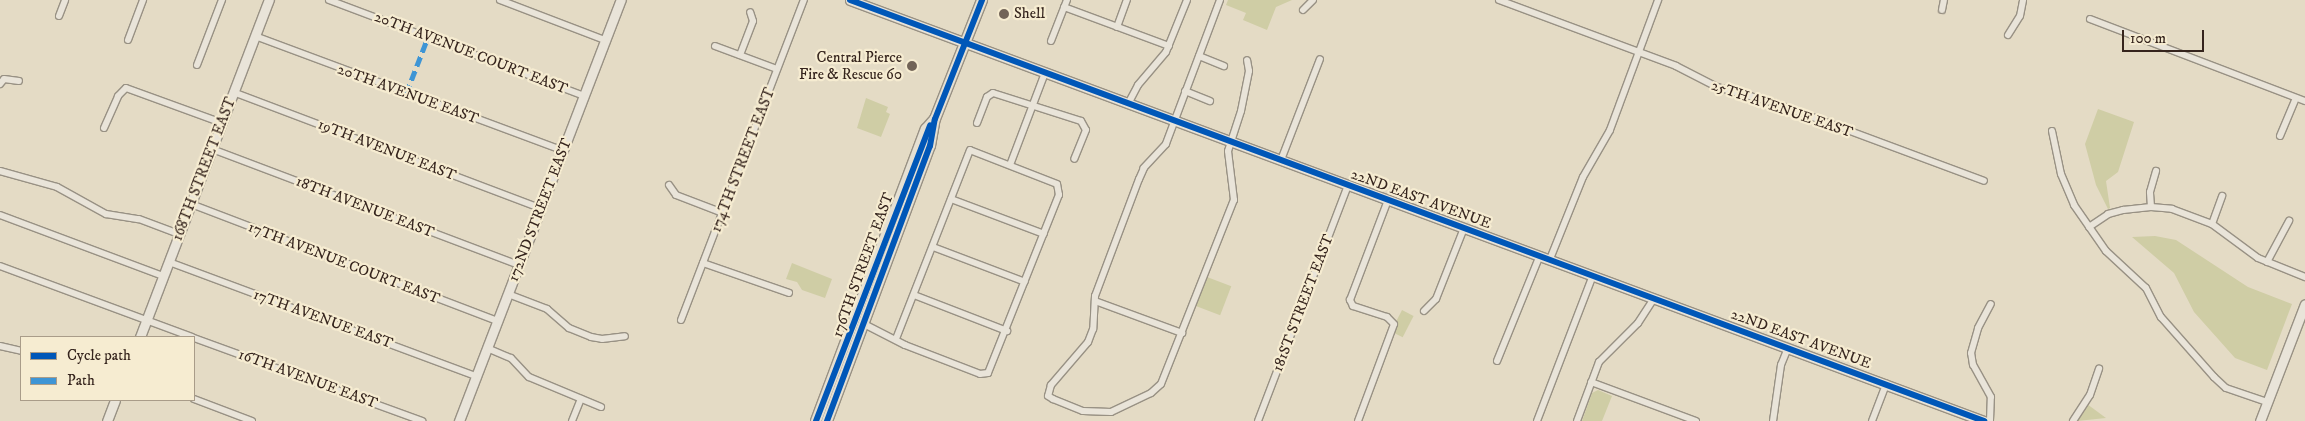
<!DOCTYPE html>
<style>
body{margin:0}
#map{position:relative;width:2305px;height:421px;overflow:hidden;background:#e4dbc5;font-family:"IM FELL DW Pica",serif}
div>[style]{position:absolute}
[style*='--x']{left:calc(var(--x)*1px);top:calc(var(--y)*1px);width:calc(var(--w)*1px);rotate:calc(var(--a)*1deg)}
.green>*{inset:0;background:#cfcda5;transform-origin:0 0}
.roads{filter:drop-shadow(1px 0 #989184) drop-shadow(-1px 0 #989184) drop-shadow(0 1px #989184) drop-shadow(0 -1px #989184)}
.street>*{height:6px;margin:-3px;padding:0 3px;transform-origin:3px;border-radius:3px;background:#e9e4d9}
.secondary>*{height:9px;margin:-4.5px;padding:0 4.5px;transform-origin:4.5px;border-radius:4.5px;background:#e9e4d9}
.primary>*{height:10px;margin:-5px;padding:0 5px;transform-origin:5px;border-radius:5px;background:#e5e0d3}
.quiet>*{height:5px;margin-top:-2.5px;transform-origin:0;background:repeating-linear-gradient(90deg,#3e95d5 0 10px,transparent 0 15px)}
.cycleway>*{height:6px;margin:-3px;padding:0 3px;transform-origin:3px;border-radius:3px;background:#0057b8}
.dots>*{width:14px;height:14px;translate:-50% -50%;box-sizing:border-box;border:2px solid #f6ecd1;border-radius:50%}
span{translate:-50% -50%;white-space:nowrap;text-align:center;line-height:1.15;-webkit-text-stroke:4.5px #f6ecd1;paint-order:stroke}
.poi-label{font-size:15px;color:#35241d}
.left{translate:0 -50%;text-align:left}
.right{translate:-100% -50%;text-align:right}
.street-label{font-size:15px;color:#35241d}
.legend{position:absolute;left:20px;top:336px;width:175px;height:65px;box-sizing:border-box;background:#f6ecd1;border:1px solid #a99c89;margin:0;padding:6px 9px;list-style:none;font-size:15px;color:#35241d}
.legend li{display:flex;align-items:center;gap:10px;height:25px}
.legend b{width:25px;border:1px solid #a99c89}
.scale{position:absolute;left:2122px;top:30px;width:82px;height:22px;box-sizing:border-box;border:2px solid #35241d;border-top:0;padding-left:6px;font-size:15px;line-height:18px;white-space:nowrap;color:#35241d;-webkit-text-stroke:4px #f6ecd1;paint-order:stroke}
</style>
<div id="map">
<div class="green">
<i style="clip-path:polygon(1228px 0,1292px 0,1276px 7px,1267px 30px,1243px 20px,1246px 13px,1226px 5px)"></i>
<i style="clip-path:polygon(866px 98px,888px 107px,886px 112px,890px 114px,881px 137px,857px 128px)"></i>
<i style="clip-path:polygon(2098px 109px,2134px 122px,2118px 172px,2106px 181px,2110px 208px,2108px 209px,2096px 185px,2085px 144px)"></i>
<i style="clip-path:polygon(2155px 236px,2176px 240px,2248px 287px,2292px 304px,2267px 370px,2235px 358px,2194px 312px,2174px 273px,2132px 237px)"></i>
<i style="clip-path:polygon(792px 263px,832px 279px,825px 298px,802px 290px,797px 282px,786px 279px)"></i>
<i style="left:1207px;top:277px;width:26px;height:31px;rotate:21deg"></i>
<i style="left:1402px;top:310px;width:13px;height:24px;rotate:27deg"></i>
<i style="clip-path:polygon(1598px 390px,1612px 396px,1602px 421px,1582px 421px,1592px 393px)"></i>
<i style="clip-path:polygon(2087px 404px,2106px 418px,2077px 421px)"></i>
</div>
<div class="roads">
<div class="street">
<i style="--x:329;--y:0;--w:272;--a:20.6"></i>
<i style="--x:500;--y:0;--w:112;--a:20.9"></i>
<i style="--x:1220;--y:0;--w:154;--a:110.6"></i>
<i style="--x:1166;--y:144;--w:33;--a:133"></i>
<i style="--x:1144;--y:168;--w:12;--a:114"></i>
<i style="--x:1139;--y:179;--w:125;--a:110.6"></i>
<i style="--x:1095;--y:296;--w:33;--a:93"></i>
<i style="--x:1093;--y:329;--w:14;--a:111"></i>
<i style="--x:1088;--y:342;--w:57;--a:130.7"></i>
<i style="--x:1051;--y:385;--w:11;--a:105"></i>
<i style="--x:1048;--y:396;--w:6;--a:31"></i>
<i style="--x:1053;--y:399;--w:32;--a:22"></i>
<i style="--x:1083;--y:411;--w:28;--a:2"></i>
<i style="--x:1111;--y:412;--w:44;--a:-25.4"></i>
<i style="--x:1151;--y:393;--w:13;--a:-42"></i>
<i style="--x:1161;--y:384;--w:198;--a:-68.4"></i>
<i style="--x:1234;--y:200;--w:49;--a:-97"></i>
<i style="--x:1228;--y:151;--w:42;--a:-72"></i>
<i style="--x:1241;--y:111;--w:41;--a:-78.7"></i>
<i style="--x:1249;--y:71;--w:11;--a:-100"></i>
<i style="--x:1499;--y:0;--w:189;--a:20.4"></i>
<i style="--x:1676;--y:66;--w:46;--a:27.1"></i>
<i style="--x:1717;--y:87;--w:57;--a:15.3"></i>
<i style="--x:1772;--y:102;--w:226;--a:20.4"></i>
<i style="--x:1064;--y:7;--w:112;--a:20.4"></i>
<i style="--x:1303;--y:10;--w:14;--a:-45"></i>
<i style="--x:1942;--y:10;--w:10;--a:-79"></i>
<i style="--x:59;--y:16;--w:17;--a:-69"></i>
<i style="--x:2090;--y:19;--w:230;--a:20.9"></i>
<i style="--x:1117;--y:27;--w:29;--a:-70"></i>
<i style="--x:2008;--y:35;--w:22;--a:-58"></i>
<i style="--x:2020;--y:16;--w:16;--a:-79"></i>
<i style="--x:255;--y:36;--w:327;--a:20.4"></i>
<i style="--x:128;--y:40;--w:43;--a:-69.4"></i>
<i style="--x:1051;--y:41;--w:44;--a:-68.7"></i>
<i style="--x:715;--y:46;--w:66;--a:20.4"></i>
<i style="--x:740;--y:55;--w:36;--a:-69"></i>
<i style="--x:753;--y:21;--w:9;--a:-108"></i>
<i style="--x:1199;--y:56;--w:27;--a:22"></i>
<i style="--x:197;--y:65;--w:70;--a:-69"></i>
<i style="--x:0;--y:84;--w:6;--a:-51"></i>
<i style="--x:4;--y:79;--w:15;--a:8"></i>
<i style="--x:1185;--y:91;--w:27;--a:22"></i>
<i style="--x:233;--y:92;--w:328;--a:20.7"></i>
<i style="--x:1128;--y:104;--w:21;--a:-62"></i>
<i style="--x:1138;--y:85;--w:43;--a:-49.7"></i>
<i style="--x:1166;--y:52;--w:56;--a:-68"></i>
<i style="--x:977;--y:123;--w:28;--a:-69"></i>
<i style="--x:987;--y:97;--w:7;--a:-34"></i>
<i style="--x:993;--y:93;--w:92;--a:17.7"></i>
<i style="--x:1081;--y:121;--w:10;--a:61"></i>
<i style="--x:1086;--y:130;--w:31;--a:112"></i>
<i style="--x:104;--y:128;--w:35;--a:-66"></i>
<i style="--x:118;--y:96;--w:11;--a:-45"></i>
<i style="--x:126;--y:88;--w:102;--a:20"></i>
<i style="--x:2052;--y:131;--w:44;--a:78.2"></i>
<i style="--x:2061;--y:174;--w:34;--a:67"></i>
<i style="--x:2074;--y:205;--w:56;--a:55.2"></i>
<i style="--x:2106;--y:251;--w:54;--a:42.8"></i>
<i style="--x:2146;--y:288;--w:33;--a:63"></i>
<i style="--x:2161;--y:317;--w:80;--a:48.5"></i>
<i style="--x:2214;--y:377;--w:16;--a:43"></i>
<i style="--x:2226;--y:388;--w:43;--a:18.9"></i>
<i style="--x:2280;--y:136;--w:41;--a:-67.2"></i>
<i style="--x:212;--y:149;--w:328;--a:20.7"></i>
<i style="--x:1281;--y:160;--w:108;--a:-68.9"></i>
<i style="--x:1010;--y:165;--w:98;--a:-69.2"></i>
<i style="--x:0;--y:171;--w:59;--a:15.7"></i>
<i style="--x:57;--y:187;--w:56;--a:28.9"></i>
<i style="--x:106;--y:214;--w:33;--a:9"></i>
<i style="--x:139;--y:219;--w:43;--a:20.6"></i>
<i style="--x:669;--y:185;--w:12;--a:55"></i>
<i style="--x:676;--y:195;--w:50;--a:21"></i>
<i style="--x:951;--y:199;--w:99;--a:20.6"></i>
<i style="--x:191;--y:204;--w:329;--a:20.9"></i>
<i style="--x:2151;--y:207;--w:15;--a:-94"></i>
<i style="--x:2150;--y:192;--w:22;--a:-74"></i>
<i style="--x:0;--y:215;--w:174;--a:20.5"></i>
<i style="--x:2212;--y:224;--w:30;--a:-70"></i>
<i style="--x:2089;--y:227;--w:23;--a:-34"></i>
<i style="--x:2108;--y:214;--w:16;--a:-15"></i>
<i style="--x:2123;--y:210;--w:28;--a:-6"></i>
<i style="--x:2151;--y:207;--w:21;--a:5"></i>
<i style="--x:2172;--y:209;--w:43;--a:20.6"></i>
<i style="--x:2212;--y:224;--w:57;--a:36.5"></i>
<i style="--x:2258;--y:258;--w:51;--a:22"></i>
<i style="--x:933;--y:247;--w:98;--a:20.8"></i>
<i style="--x:1550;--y:259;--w:88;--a:-68.1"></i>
<i style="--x:1583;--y:177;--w:54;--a:-60.1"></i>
<i style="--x:1610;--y:130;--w:139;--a:-69.7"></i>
<i style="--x:169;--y:262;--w:327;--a:20.4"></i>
<i style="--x:2267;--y:262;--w:47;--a:-61.8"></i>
<i style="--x:703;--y:263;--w:91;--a:19.2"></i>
<i style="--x:0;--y:266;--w:205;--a:20.3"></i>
<i style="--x:508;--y:294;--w:42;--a:21"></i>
<i style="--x:547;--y:309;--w:29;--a:41"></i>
<i style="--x:569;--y:328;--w:24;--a:22"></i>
<i style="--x:591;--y:337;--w:11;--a:10"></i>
<i style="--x:602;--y:339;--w:23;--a:-7"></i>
<i style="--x:914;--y:295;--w:100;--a:21.2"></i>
<i style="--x:1095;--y:301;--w:93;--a:20.2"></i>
<i style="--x:1424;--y:311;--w:17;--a:-45"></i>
<i style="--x:1436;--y:299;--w:76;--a:-68.5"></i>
<i style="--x:681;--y:320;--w:343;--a:-69"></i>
<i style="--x:864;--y:324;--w:46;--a:27.1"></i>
<i style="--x:905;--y:345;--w:80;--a:21.1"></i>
<i style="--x:980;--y:374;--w:8;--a:-7"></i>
<i style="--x:988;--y:373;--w:192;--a:-68.3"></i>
<i style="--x:1059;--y:195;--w:11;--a:-100"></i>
<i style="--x:1057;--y:184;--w:93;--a:-158.7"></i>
<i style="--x:970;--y:150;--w:203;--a:111.4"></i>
<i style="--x:194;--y:338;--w:243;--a:20"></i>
<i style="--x:0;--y:346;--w:22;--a:13"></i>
<i style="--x:487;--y:348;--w:26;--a:23"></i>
<i style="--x:511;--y:358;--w:26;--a:47"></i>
<i style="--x:529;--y:377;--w:78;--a:22.6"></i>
<i style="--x:1497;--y:361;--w:114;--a:-67.9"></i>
<i style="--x:1591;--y:382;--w:112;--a:20.4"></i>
<i style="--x:194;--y:399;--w:62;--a:20.8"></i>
<i style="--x:572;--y:421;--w:24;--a:-68"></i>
<i style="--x:1258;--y:421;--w:253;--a:-69.1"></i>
<i style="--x:1358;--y:421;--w:103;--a:-69.6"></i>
<i style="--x:1394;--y:324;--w:10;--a:-135"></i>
<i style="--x:1387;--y:317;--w:36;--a:-162"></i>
<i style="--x:1353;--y:306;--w:7;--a:-117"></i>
<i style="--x:1350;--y:300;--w:107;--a:-69.2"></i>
<i style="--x:1537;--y:421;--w:156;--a:-69"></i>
<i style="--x:1577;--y:421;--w:63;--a:-69.6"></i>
<i style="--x:1599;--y:362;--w:55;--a:-45"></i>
<i style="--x:1638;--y:323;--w:30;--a:-57"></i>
<i style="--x:1773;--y:421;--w:57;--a:-81.9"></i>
<i style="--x:1781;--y:365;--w:18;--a:-68"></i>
<i style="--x:1872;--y:421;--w:40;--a:-69"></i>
<i style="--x:1990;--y:421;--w:24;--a:-88"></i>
<i style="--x:1991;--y:397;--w:37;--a:-119"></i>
<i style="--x:1973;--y:365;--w:12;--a:-99"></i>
<i style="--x:1971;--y:353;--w:26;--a:-74"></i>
<i style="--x:1978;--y:328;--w:27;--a:-62"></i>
<i style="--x:2073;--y:421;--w:31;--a:-57"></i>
<i style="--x:2090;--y:395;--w:28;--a:-71"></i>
</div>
<div class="secondary">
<i style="--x:850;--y:0;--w:1210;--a:20.37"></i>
<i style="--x:140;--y:337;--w:361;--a:-69.1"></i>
<i style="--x:107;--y:421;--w:22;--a:-69"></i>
<i style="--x:459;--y:421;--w:451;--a:-69"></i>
<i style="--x:2260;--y:421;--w:125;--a:-69"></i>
</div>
<div class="primary">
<i style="--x:816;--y:421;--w:312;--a:-69.4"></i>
<i style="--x:926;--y:129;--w:12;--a:-48"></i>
<i style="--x:827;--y:421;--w:294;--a:-69.5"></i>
<i style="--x:930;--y:146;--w:27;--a:-80"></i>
<i style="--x:935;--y:119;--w:128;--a:-68.4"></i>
</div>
</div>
<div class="quiet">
<i style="--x:406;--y:94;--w:61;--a:-68.9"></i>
</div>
<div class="cycleway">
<i style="--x:850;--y:0;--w:1210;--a:20.37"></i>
<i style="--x:816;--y:421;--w:317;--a:-68.9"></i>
<i style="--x:827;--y:421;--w:294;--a:-69.5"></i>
<i style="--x:930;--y:146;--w:27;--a:-80"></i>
<i style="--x:935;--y:119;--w:128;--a:-68.4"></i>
</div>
<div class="dots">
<i style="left:1004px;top:14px;background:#726458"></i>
<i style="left:912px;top:66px;background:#726458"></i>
</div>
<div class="poi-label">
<span class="left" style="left:1014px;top:14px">Shell</span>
<span class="right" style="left:902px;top:66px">Central Pierce<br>Fire &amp; Rescue 60</span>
</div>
<div class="street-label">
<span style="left:471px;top:53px;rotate:21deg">20TH AVENUE COURT EAST</span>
<span style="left:408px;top:94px;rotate:20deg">20TH AVENUE EAST</span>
<span style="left:1782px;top:109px;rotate:19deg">25TH AVENUE EAST</span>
<span style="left:387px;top:150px;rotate:21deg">19TH AVENUE EAST</span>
<span style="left:743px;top:160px;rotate:-69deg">174TH STREET EAST</span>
<span style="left:204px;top:169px;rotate:-69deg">168TH STREET EAST</span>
<span style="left:1421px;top:199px;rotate:20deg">22ND EAST AVENUE</span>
<span style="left:365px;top:207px;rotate:21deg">18TH AVENUE EAST</span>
<span style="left:540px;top:210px;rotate:-69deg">172ND STREET EAST</span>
<span style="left:344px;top:263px;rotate:21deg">17TH AVENUE COURT EAST</span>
<span style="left:863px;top:265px;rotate:-70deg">176TH STREET EAST</span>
<span style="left:1303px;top:303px;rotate:-69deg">181ST STREET EAST</span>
<span style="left:323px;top:319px;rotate:20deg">17TH AVENUE EAST</span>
<span style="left:1801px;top:339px;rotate:20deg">22ND EAST AVENUE</span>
<span style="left:308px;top:379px;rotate:20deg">16TH AVENUE EAST</span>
</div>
<ul class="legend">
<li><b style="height:6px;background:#0057b8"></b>Cycle path</li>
<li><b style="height:6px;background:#3e95d5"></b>Path</li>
</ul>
<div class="scale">100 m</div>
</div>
